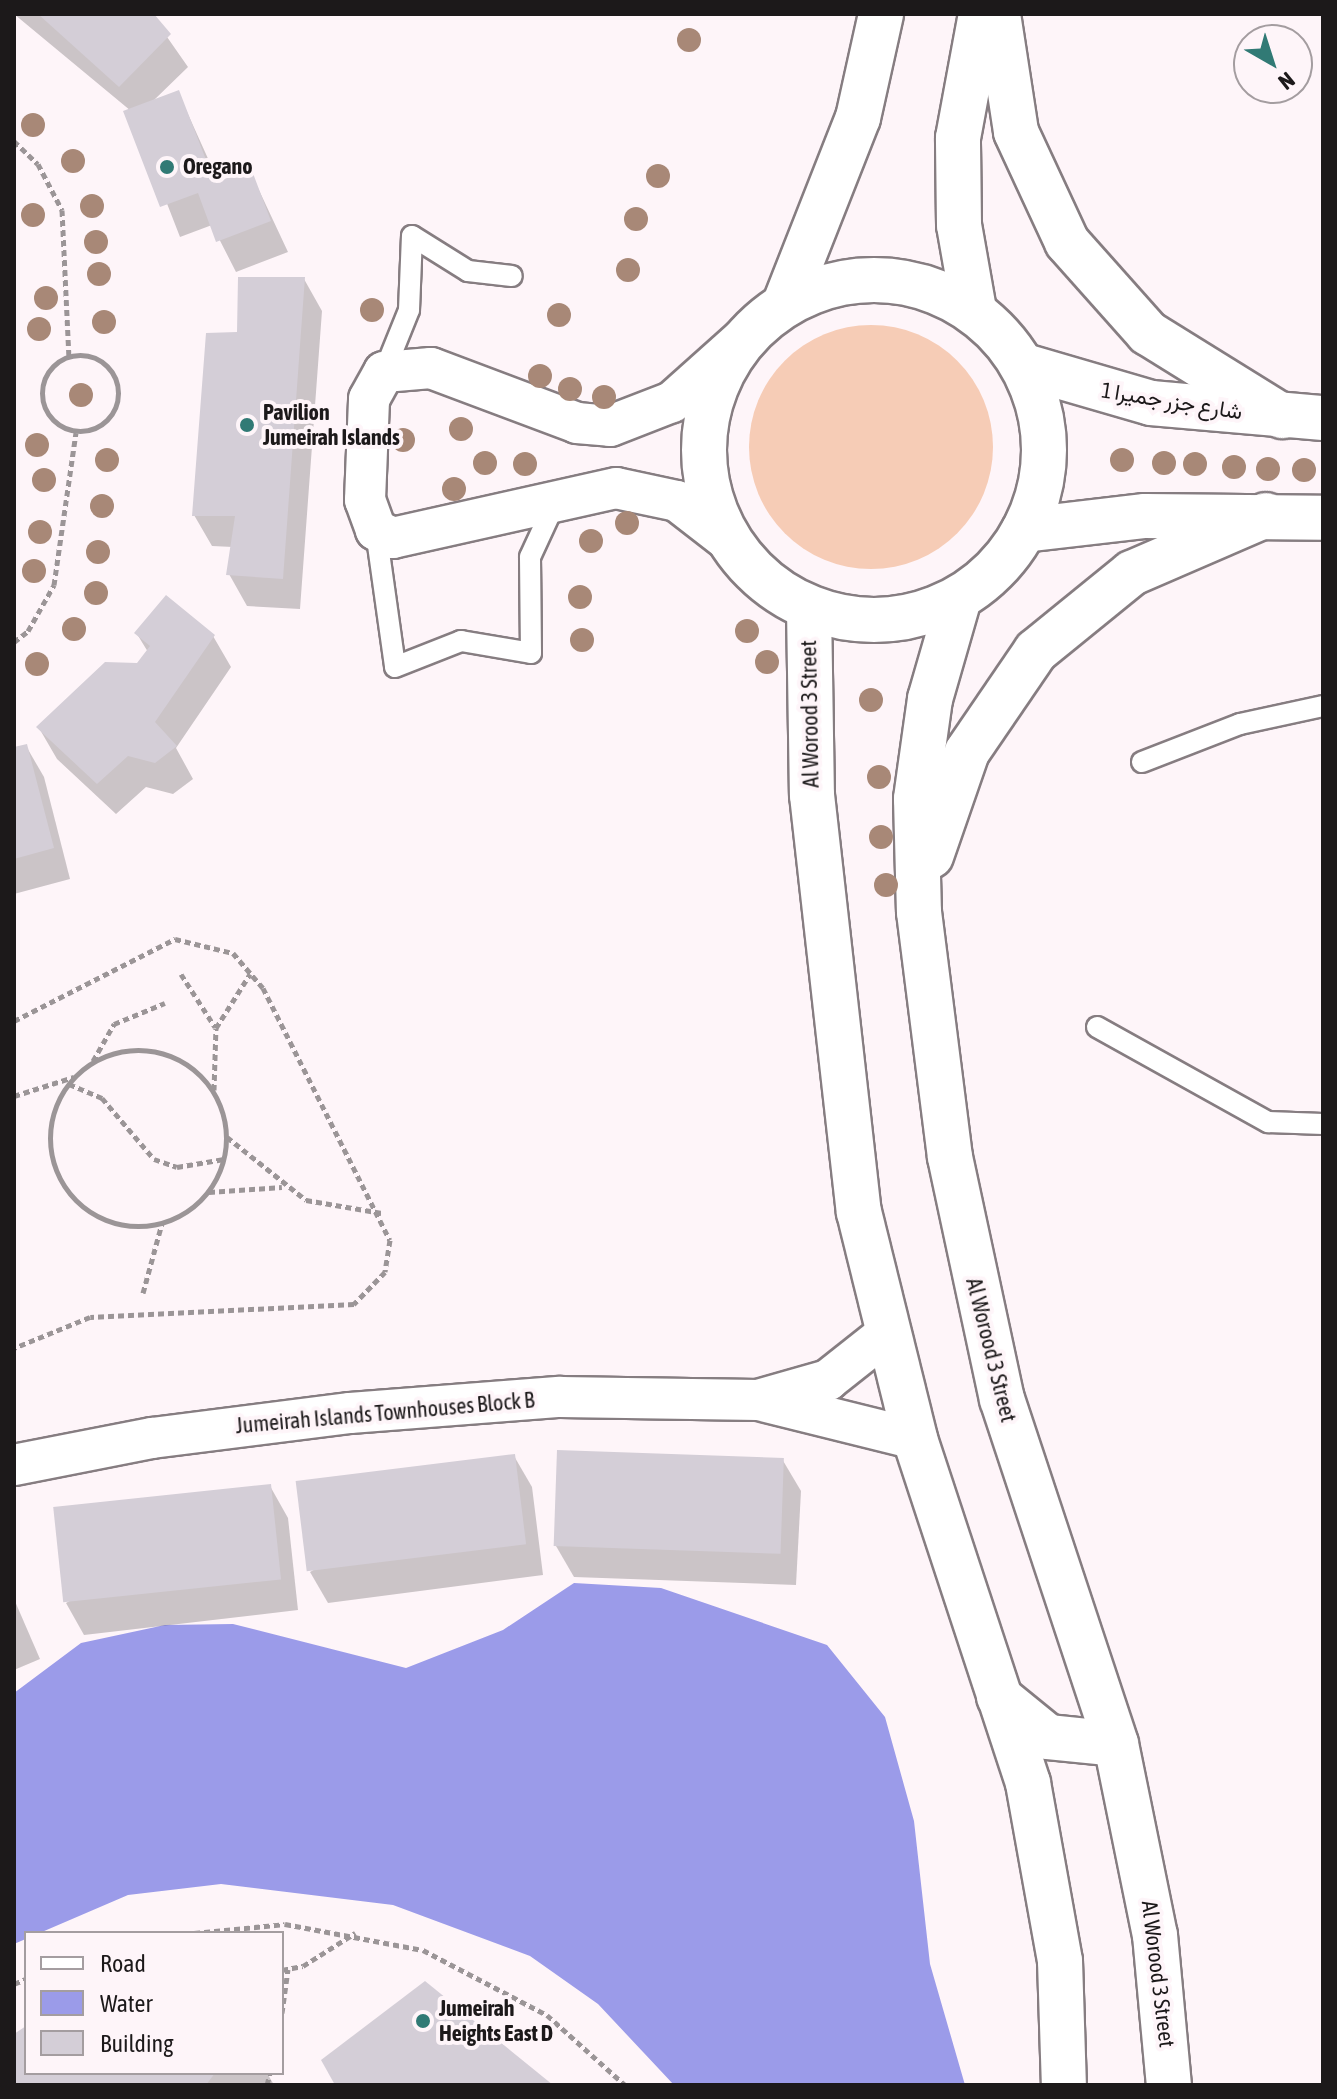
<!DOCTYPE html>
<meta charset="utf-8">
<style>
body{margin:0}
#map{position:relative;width:1337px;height:2099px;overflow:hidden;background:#fef5f9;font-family:"Asap Condensed",Vazirmatn,sans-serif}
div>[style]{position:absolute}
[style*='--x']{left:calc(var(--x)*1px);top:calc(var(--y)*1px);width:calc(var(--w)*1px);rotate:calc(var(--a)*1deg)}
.green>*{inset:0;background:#f6ccb6}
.round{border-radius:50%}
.water>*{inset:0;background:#9b9be9}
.shadow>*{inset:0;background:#0003}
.building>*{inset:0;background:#d4ced7;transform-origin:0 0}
.path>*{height:5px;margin-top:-2.5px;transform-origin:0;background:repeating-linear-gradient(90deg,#9b9597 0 6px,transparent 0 10px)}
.path>.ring{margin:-2.5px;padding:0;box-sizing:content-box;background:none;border:5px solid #9b9597;border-radius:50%}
.roads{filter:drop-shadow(2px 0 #867d81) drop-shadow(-2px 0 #867d81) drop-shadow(0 2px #867d81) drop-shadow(0 -2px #867d81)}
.lane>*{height:20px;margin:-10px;padding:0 10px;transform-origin:10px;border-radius:10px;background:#fff}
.street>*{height:40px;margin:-20px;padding:0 20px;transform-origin:20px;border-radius:20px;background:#fff}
.secondary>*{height:44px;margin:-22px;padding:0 22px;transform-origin:22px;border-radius:22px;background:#fff}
.secondary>.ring{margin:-22px;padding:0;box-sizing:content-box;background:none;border:44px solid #fff;border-radius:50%}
.trees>*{width:24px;height:24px;margin:-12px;border-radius:50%;background:#a88877}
.dots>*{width:22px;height:22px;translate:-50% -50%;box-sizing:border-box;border:4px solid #fef5f9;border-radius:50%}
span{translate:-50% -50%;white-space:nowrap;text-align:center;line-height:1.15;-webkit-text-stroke:8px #fef5f9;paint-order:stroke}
.poi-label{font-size:22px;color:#1c191a;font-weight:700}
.left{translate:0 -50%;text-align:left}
.street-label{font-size:22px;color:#1c191a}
.frame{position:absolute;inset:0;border:16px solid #1c191a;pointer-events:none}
.legend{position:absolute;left:24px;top:1931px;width:260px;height:144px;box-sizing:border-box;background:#fef5f9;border:2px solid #a49da0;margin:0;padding:10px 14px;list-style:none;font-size:24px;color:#1c191a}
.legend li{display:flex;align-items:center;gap:16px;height:40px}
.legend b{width:40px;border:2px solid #a49da0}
.north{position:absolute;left:1233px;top:24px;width:80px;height:80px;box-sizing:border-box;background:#fef5f9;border:2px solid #a49da0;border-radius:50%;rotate:141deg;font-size:22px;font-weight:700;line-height:32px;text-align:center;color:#1c191a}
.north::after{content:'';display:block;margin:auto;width:28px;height:36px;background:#317a75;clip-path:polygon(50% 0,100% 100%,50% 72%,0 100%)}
</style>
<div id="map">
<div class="green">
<i class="round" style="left:749px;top:325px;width:244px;height:244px"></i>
</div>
<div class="water">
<i style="clip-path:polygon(574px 1583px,661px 1588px,827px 1645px,885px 1717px,914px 1821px,930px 1964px,965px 2085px,674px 2085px,598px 2004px,530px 1956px,393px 1905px,221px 1884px,128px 1895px,14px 1944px,14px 1693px,81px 1643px,165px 1625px,233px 1624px,406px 1668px,503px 1630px)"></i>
</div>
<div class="shadow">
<i style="clip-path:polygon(14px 14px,151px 14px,188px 67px,152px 102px,178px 92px,219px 183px,250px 171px,288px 252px,236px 272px,212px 225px,180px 237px,131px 111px)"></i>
<i style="clip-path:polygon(304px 279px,322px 311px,300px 609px,247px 606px,229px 574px,233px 547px,212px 546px,194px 515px,239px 334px)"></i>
<i style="clip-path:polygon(137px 634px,213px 636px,231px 667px,176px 748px,193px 779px,173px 794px,146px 787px,116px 814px,57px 759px,39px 728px,138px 665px,148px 652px)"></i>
<i style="clip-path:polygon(26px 746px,44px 777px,70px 879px,14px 894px,14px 749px)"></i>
<i style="clip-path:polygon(514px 1456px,532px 1487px,543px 1575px,328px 1603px,310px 1572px)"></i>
<i style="clip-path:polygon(782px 1459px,801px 1491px,796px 1585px,574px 1577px,556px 1546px)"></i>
<i style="clip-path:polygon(270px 1486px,288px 1518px,298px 1610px,84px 1635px,66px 1603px)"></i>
<i style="clip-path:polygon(14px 1599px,40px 1659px,14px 1670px)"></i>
<i style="clip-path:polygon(26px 2028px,26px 2073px,267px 2073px,274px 2085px,14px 2085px,14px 2036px)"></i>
</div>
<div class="building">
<i style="clip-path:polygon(38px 14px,154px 14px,171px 34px,119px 87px)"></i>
<i style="clip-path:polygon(179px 90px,215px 183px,251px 168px,271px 221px,216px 242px,198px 193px,160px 207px,123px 111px)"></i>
<i style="clip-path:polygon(238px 277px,305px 277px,283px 579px,226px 575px,235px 516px,192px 516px,206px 333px,237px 332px)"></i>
<i style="clip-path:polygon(166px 595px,215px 635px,155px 722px,177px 746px,155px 763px,128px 756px,97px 784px,36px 727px,105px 662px,137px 663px,150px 646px,134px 633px)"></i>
<i style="clip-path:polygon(27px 744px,54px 848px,14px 859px,14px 747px)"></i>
<i style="left:557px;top:1450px;width:227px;height:96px;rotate:2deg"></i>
<i style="left:515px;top:1454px;width:91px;height:221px;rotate:83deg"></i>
<i style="left:271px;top:1484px;width:96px;height:219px;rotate:84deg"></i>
<i style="clip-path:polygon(425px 1981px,553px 2085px,335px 2085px,321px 2060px)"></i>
<i style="clip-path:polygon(26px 2026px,26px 2073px,215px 2073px,206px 2085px,14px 2085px,14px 2034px)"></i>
</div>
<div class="path">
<i style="--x:14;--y:141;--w:33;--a:44"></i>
<i style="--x:38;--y:164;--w:52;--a:62.4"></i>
<i style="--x:62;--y:210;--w:146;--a:87.3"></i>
<i class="ring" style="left:42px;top:355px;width:71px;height:71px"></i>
<i style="--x:14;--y:642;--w:18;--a:-38"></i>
<i style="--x:28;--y:631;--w:53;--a:-60.5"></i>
<i style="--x:54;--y:585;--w:154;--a:-81.8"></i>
<i style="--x:181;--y:974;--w:63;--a:57.3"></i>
<i style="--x:14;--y:1021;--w:181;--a:-27"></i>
<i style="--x:175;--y:939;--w:60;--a:13.6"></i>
<i style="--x:233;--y:953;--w:46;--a:49.4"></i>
<i style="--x:263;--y:988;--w:282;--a:63.3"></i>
<i style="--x:390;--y:1240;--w:32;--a:99"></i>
<i style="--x:385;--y:1272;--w:45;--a:134.1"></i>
<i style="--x:354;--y:1304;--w:264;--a:177.2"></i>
<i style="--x:90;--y:1317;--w:82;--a:157.8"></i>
<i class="ring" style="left:50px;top:1050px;width:171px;height:171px"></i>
<i style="--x:93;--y:1061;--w:43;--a:-60.4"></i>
<i style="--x:114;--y:1024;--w:55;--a:-22.4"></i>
<i style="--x:69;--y:1084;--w:36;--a:23"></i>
<i style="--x:102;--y:1098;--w:80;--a:49.6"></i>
<i style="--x:154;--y:1159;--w:24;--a:19"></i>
<i style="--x:177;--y:1167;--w:48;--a:-9.7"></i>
<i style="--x:214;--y:1090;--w:62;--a:-88.2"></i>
<i style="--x:216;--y:1028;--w:64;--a:-57.8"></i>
<i style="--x:14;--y:1096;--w:63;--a:-17.6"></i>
<i style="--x:227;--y:1137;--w:101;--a:38.6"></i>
<i style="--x:306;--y:1200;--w:77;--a:9.7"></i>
<i style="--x:209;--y:1192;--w:73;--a:-3.9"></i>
<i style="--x:143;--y:1293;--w:73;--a:-74.8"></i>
<i style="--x:194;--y:1933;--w:91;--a:-5.6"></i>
<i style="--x:285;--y:1924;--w:140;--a:10.7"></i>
<i style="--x:423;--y:1950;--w:140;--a:27.7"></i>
<i style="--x:547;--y:2015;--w:105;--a:41.9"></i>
<i style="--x:282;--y:1970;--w:21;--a:-11"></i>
<i style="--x:303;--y:1966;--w:62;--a:-32.4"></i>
<i style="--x:14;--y:1984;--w:13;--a:-23"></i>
<i style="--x:282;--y:2013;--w:44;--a:-82.2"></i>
<i style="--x:267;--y:2085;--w:12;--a:-76"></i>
</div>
<div class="roads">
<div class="lane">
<i style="--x:412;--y:236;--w:66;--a:32"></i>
<i style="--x:468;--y:271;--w:44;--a:6.5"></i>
<i style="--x:384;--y:372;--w:67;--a:-68"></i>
<i style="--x:409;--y:310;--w:74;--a:-87.7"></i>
<i style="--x:376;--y:531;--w:137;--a:82"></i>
<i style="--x:395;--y:667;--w:71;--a:-21.5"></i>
<i style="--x:461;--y:641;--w:71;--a:9.7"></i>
<i style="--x:531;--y:653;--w:96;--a:-90.6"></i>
<i style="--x:530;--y:557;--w:57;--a:-65.2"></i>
<i style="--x:1142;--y:762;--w:105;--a:-21.2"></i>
<i style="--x:1240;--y:724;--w:85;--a:-12.2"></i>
<i style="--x:1097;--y:1027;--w:196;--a:29.1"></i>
<i style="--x:1268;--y:1122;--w:55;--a:2.1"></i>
</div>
<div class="street">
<i style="--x:726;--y:539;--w:62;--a:-142.2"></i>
<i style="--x:677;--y:501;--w:62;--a:-168"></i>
<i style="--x:616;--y:488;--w:229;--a:167.4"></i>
<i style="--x:393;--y:538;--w:19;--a:-155"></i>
<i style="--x:376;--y:530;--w:32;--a:-110"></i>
<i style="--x:365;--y:500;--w:101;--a:-87.7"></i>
<i style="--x:369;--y:399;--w:31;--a:-61"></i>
<i style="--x:384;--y:372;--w:47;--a:-4.9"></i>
<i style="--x:431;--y:368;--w:156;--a:20.6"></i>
<i style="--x:577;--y:423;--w:33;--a:5"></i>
<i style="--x:610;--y:426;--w:66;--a:-21.2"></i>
<i style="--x:672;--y:402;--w:101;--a:-41.8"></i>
<i style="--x:766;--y:1402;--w:154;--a:13.9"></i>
<i style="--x:14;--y:1465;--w:141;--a:-11.1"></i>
<i style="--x:152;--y:1438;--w:200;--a:-7.2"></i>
<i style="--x:350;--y:1413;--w:211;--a:-4.4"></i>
<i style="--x:560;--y:1397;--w:198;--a:0.9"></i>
<i style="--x:758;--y:1400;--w:73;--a:-15.9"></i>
<i style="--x:828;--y:1380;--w:74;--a:-38.4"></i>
</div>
<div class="secondary">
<i style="--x:998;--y:14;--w:119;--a:81.3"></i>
<i style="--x:1016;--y:132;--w:121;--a:65.1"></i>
<i style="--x:1067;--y:242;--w:122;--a:48.3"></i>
<i style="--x:1148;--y:333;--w:158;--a:31.8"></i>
<i class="ring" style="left:704px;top:280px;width:296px;height:296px"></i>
<i style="--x:785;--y:303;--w:199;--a:-68.5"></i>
<i style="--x:858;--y:118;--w:107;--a:-77.5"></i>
<i style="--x:974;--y:310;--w:86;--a:-100"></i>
<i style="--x:959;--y:225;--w:87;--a:-90.7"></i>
<i style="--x:958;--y:138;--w:126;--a:-79.5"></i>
<i style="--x:1024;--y:366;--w:132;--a:16.2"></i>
<i style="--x:1151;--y:403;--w:173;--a:5"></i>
<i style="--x:1024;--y:530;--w:122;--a:-6.6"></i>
<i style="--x:1145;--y:516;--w:178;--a:0.6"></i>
<i style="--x:958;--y:602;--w:101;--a:106.1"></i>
<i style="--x:930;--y:699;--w:101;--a:98"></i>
<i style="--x:916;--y:799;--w:113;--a:88.5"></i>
<i style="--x:919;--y:912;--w:247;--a:82.8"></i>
<i style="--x:950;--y:1157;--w:248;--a:77.9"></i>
<i style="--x:1002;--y:1399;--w:363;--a:71.7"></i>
<i style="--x:1116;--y:1744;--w:195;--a:78.5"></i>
<i style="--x:1155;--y:1935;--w:151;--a:84.7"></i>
<i style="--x:809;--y:608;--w:187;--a:89.1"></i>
<i style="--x:812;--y:795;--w:420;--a:83.6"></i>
<i style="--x:859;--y:1212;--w:234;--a:76.1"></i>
<i style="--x:915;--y:1439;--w:362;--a:71.8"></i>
<i style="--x:1028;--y:1783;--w:181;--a:79.8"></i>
<i style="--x:1060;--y:1961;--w:124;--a:88.2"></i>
<i style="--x:931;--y:856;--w:110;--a:-70.9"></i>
<i style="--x:967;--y:752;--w:122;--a:-55.7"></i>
<i style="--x:1036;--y:651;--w:124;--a:-39.1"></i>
<i style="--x:1132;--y:573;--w:146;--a:-23.4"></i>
<i style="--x:999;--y:1697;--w:63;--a:39.2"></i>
<i style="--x:1048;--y:1737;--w:68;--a:5.9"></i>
</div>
</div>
<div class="trees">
<i style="left:689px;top:40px"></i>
<i style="left:33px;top:125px"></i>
<i style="left:73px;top:161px"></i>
<i style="left:658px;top:176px"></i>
<i style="left:92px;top:206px"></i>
<i style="left:33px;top:215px"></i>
<i style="left:636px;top:219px"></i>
<i style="left:96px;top:242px"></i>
<i style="left:628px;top:270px"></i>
<i style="left:99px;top:274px"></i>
<i style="left:46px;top:298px"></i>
<i style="left:372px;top:310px"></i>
<i style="left:559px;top:315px"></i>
<i style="left:104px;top:322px"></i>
<i style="left:39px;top:329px"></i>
<i style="left:540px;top:376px"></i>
<i style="left:570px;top:389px"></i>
<i style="left:81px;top:395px"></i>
<i style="left:604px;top:397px"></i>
<i style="left:461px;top:429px"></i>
<i style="left:403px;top:440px"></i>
<i style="left:37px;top:445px"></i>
<i style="left:107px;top:460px"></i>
<i style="left:1122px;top:460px"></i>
<i style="left:485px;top:463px"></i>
<i style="left:1164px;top:463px"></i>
<i style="left:525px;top:464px"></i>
<i style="left:1195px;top:464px"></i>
<i style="left:1234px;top:467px"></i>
<i style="left:1268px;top:469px"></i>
<i style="left:1304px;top:470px"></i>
<i style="left:44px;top:480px"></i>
<i style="left:454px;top:489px"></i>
<i style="left:102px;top:506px"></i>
<i style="left:627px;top:523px"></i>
<i style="left:40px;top:532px"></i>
<i style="left:591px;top:541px"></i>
<i style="left:98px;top:552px"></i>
<i style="left:34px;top:571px"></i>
<i style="left:96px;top:593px"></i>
<i style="left:580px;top:597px"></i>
<i style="left:74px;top:629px"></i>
<i style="left:747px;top:631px"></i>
<i style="left:582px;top:640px"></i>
<i style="left:767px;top:662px"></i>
<i style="left:37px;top:664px"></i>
<i style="left:871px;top:700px"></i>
<i style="left:879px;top:777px"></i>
<i style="left:881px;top:837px"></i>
<i style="left:886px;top:885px"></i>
</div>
<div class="dots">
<i style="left:167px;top:167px;background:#317a75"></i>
<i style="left:247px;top:425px;background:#317a75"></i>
<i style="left:423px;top:2021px;background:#317a75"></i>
</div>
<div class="poi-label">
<span class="left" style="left:183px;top:167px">Oregano</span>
<span class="left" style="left:263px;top:425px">Pavilion<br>Jumeirah Islands</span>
<span class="left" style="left:439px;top:2021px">Jumeirah<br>Heights East D</span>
</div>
<div class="street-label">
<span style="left:1172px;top:401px;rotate:9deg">شارع جزر جميرا 1</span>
<span style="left:810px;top:714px;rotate:-91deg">Al Worood 3 Street</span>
<span style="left:991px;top:1350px;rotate:76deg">Al Worood 3 Street</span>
<span style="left:385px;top:1413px;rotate:-5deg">Jumeirah Islands Townhouses Block B</span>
<span style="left:1158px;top:1974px;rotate:83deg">Al Worood 3 Street</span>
</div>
<div class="frame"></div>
<ul class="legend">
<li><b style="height:10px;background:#fff"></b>Road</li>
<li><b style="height:22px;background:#9b9be9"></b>Water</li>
<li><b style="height:22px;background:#d4ced7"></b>Building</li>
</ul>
<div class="north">N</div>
</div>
